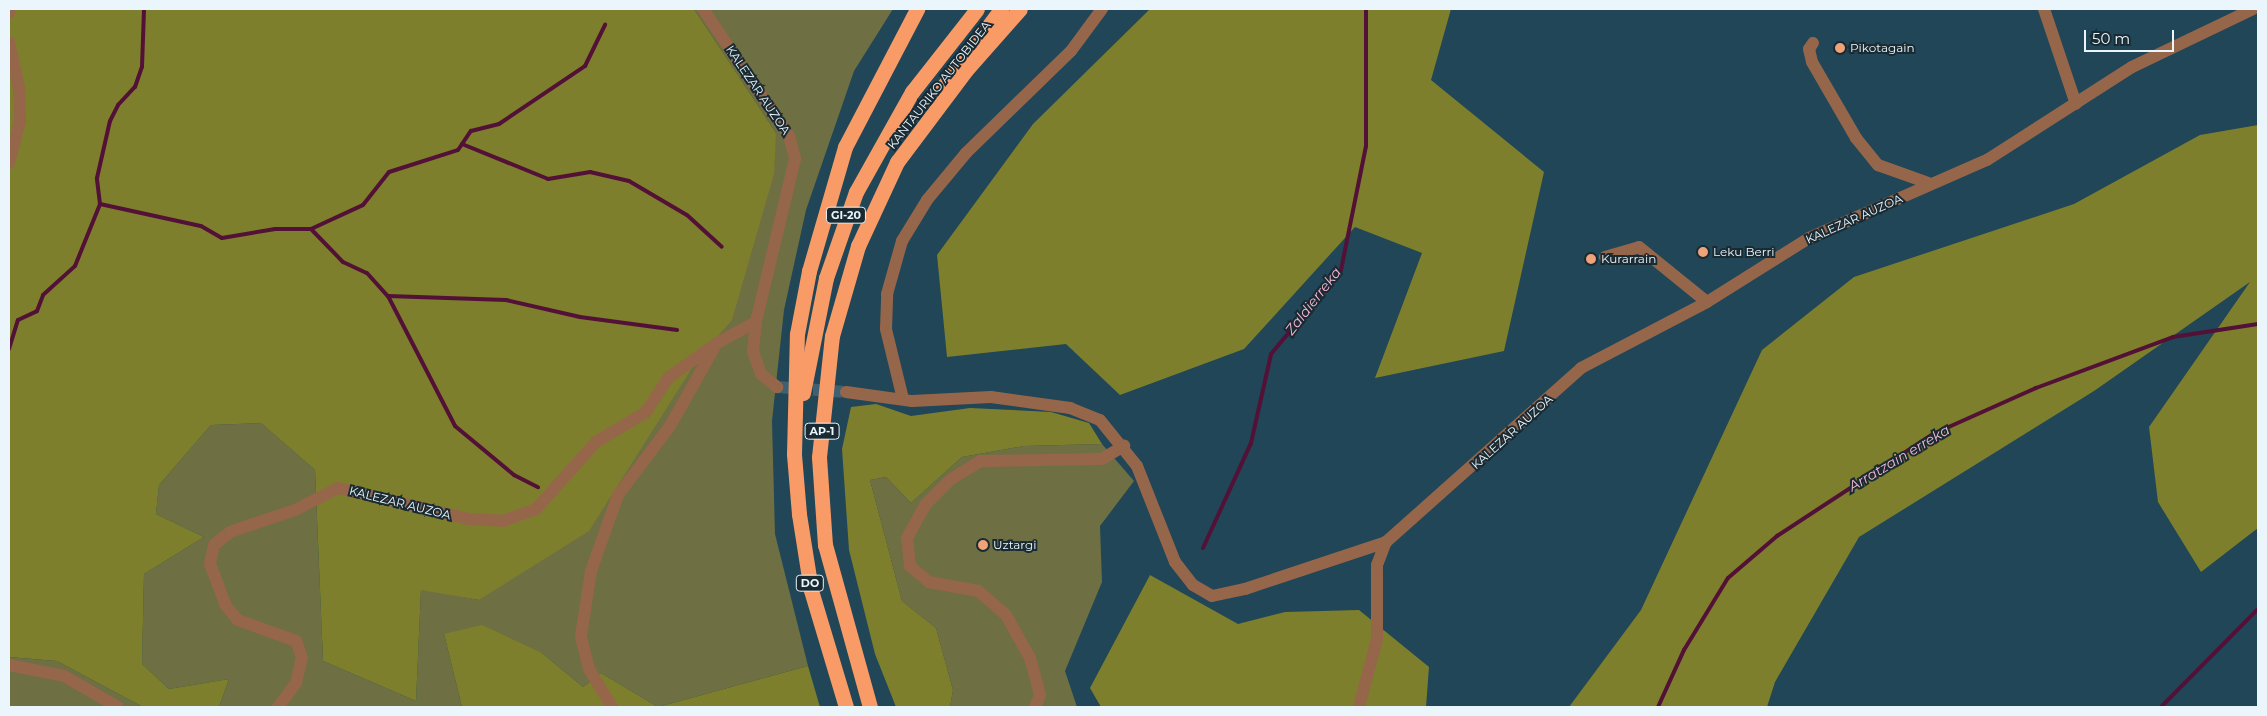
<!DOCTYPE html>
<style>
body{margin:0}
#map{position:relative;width:2267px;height:716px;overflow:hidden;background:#204657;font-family:Montserrat,sans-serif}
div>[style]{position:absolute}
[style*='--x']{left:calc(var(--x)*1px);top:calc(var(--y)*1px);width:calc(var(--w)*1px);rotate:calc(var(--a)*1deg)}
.green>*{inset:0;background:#6e6f43}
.forest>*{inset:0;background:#7e7f2c}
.stream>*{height:4px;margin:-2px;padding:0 2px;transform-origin:2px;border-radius:2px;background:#531137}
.minor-tunnel>*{height:12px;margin-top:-6px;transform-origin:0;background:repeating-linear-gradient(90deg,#3e6070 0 12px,transparent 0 18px)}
.minor>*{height:12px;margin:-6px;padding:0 6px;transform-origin:6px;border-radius:6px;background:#96664b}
.motorway>*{height:15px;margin:-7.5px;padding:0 7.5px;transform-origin:7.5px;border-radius:7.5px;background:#f99b66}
.dots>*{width:14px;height:14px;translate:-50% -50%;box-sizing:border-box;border:2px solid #1a2a32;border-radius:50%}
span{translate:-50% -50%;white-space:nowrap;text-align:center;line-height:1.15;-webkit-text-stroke:4px #1a2a32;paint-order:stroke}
.shield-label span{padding:1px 4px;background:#1a2a32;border:1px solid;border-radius:4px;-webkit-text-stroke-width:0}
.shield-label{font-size:11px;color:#eaf6fc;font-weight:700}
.poi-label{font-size:12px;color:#eaf6fc}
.left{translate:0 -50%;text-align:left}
.street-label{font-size:12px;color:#eaf6fc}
.water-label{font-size:14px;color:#f8b9d6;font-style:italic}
.frame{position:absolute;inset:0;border:10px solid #eaf6fc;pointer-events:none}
.scale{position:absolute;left:2084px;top:30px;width:90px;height:22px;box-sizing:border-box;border:2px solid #eaf6fc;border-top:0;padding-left:6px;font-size:15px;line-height:18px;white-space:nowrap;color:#eaf6fc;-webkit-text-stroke:4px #1a2a32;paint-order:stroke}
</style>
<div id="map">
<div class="green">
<i style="clip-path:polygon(694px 9px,893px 9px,854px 71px,806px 210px,784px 310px,772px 421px,775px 534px,808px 666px,658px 707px,601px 673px,583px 687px,542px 653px,444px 634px,462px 707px,219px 707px,229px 679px,169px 689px,142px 664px,144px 574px,204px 537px,156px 514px,159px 485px,211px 425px,261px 423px,315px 470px,323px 661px,416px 701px,421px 589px,479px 600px,776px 133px)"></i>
<i style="clip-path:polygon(1102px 444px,1134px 481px,1100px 526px,1102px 582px,1065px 671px,1077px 707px,950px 707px,953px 690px,936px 628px,902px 601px,870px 480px,886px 477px,911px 503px,962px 457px,1024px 446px)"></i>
<i style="clip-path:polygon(9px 657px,57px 661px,143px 707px,9px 707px)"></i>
</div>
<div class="forest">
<i style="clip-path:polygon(9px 9px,694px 9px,776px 133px,774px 174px,732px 320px,699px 357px,589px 531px,479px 600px,421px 590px,416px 701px,323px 661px,315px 470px,261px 423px,211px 425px,159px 485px,156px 514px,204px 537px,144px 574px,142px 664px,169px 689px,229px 679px,219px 707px,143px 707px,57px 661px,9px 657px)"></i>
<i style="clip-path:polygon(1150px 9px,1451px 9px,1431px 80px,1544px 172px,1504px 351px,1375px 378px,1422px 253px,1355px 227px,1244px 349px,1120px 395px,1066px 344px,947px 357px,937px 255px,1033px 124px)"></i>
<i style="clip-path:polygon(2258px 125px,2258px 528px,2201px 572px,2158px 502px,2149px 427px,2250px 282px,2094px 391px,1859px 537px,1775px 682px,1767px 707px,1569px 707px,1641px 610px,1762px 350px,1854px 277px,2074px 204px,2200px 135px)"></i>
<i style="clip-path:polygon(876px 404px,911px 416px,970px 408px,1051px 412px,1089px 423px,1102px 444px,1024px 446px,962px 457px,911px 503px,886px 477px,870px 480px,902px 601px,936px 628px,953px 690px,950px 707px,896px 707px,875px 654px,849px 550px,842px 449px,851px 407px)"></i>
<i style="clip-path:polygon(1150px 575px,1238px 624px,1285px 612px,1359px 610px,1429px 667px,1426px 707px,1101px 707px,1090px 688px)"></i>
<i style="clip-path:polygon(482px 625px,542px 653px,583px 687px,601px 673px,658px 707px,808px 666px,820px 707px,462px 707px,444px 634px)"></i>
</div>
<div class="stream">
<i style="--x:462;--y:144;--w:93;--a:22.1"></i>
<i style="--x:548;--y:179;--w:43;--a:-9.5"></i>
<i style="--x:590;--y:172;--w:40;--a:13"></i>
<i style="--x:629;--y:181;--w:67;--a:30.4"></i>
<i style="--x:687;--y:215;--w:47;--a:42.4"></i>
<i style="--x:100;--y:204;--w:103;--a:12.3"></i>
<i style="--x:201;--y:226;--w:24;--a:30"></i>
<i style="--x:222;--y:238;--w:54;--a:-9.6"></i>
<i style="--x:275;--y:229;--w:36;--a:0"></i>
<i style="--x:311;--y:229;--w:57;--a:-24.8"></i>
<i style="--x:363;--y:205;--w:42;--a:-51.8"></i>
<i style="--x:389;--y:172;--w:72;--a:-17.7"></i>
<i style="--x:458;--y:150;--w:23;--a:-56"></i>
<i style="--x:471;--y:131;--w:29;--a:-14"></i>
<i style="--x:499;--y:124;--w:104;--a:-34"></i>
<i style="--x:585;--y:66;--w:46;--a:-64"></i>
<i style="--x:311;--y:229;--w:46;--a:45.9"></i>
<i style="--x:343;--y:262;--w:26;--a:25"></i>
<i style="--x:367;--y:273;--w:31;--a:48"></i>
<i style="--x:388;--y:296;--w:146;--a:62.7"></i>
<i style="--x:455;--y:426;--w:77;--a:39.7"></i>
<i style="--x:514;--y:475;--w:27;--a:27"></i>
<i style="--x:388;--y:296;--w:118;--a:1.9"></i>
<i style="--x:506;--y:300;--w:76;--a:12.9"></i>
<i style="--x:580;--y:317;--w:98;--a:7.6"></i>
<i style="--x:9;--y:349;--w:30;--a:-73"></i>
<i style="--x:18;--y:320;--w:21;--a:-25"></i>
<i style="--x:37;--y:311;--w:17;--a:-69"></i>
<i style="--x:43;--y:295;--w:43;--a:-42.2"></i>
<i style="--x:75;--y:266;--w:67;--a:-68"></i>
<i style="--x:100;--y:204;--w:26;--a:-97"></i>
<i style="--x:97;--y:178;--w:58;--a:-77.2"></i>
<i style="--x:110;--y:121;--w:18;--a:-63"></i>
<i style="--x:118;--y:105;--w:25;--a:-47"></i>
<i style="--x:135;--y:87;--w:21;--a:-71"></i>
<i style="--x:142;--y:67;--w:58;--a:-88"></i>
<i style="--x:1203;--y:548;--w:115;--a:-65.4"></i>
<i style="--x:1251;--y:443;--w:91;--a:-77.3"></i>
<i style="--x:1271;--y:354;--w:109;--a:-50.2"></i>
<i style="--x:1341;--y:270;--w:126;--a:-78.6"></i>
<i style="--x:1366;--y:146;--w:137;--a:-90"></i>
<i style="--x:1658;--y:707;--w:63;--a:-65.5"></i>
<i style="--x:1684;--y:650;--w:84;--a:-58.6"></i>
<i style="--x:1728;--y:578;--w:65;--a:-40.6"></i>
<i style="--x:1777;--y:536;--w:186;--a:-33.2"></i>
<i style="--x:1933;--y:434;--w:113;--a:-24.1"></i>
<i style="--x:2036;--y:388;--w:146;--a:-20.4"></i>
<i style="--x:2173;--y:337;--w:86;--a:-8.7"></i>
<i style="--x:2161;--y:707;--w:138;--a:-45.3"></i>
</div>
<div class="minor-tunnel">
<i style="--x:777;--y:387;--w:69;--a:4.1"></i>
</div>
<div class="minor">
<i style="--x:703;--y:9;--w:153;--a:55.9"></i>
<i style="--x:789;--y:136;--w:24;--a:75"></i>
<i style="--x:795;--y:159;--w:168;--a:103.5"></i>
<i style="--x:756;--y:322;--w:29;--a:96"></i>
<i style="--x:753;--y:351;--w:24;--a:71"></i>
<i style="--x:761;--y:374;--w:21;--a:39"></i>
<i style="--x:2044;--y:9;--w:100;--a:71.4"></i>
<i style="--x:9;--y:13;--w:4;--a:-90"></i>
<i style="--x:9;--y:42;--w:47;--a:77.7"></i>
<i style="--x:19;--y:88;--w:33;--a:88"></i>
<i style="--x:20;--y:121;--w:43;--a:104.7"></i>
<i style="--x:1813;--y:43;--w:7;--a:124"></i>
<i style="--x:1809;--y:49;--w:13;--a:77"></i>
<i style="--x:1812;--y:62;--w:88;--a:59.9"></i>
<i style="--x:1856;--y:138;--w:35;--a:51"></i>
<i style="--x:1878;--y:165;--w:56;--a:19.7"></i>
<i style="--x:1605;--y:257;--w:35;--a:-16"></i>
<i style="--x:1639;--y:247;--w:87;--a:39"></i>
<i style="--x:846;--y:392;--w:67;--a:7.8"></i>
<i style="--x:912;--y:401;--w:79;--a:-2.9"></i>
<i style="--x:991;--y:397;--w:80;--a:7.9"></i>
<i style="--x:1070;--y:408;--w:32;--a:22"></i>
<i style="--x:1100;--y:420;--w:59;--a:51.2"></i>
<i style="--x:1137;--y:466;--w:103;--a:68.4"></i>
<i style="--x:1175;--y:562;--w:29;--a:52"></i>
<i style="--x:1193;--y:585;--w:22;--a:30"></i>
<i style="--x:1212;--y:596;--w:34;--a:-12"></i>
<i style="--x:1245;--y:589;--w:149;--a:-18.4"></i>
<i style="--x:1386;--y:542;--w:261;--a:-41.7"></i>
<i style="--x:1581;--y:368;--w:142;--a:-27.6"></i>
<i style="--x:1707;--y:302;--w:120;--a:-32.1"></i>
<i style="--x:1809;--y:238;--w:194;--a:-23.7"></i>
<i style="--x:1987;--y:160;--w:172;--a:-32.7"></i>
<i style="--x:2132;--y:67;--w:134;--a:-25.6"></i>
<i style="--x:903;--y:399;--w:72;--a:-103.7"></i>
<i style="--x:886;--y:329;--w:35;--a:-88"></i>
<i style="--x:887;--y:294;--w:55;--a:-74.2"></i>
<i style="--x:902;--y:241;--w:48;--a:-58.6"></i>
<i style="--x:927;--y:200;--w:61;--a:-50.3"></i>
<i style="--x:966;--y:153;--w:146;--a:-44.2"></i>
<i style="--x:1071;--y:51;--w:52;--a:-53.6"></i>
<i style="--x:9;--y:665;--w:56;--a:11.3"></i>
<i style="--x:64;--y:676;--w:62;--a:29.9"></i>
<i style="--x:278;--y:707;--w:30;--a:-53"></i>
<i style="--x:296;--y:683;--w:26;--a:-77"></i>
<i style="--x:302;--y:658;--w:18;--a:-109"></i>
<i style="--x:296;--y:641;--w:62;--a:-160.1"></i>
<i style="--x:238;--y:620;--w:18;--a:-131"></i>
<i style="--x:226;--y:606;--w:45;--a:-110.9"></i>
<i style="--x:210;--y:564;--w:19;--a:-78"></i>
<i style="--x:214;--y:545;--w:21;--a:-39"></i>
<i style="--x:230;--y:532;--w:69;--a:-18.7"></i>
<i style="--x:295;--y:510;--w:48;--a:-27.1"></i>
<i style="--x:338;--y:488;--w:135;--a:13.3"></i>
<i style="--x:469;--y:519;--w:34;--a:3"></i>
<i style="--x:503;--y:521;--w:35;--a:-20"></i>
<i style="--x:536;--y:509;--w:90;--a:-48.2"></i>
<i style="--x:596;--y:442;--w:58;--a:-31"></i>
<i style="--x:646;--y:412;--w:40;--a:-57.1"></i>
<i style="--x:668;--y:378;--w:60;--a:-35.5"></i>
<i style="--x:612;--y:707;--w:44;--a:-121.2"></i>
<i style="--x:589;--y:669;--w:34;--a:-104"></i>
<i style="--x:581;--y:636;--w:66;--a:-81.3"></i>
<i style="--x:591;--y:571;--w:81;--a:-70.4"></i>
<i style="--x:618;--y:495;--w:86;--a:-53"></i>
<i style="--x:670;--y:426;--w:95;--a:-60.5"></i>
<i style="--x:717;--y:343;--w:44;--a:-28.3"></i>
<i style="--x:1035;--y:707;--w:13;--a:-67"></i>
<i style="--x:1040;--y:695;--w:38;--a:-105"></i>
<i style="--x:1030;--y:658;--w:49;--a:-119.2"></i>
<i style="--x:1006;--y:615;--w:37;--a:-139"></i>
<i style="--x:978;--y:591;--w:50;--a:-169.6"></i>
<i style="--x:929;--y:582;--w:25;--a:-140"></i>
<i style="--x:910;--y:566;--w:28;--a:-96"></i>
<i style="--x:907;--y:538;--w:38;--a:-61"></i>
<i style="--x:925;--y:505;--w:35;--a:-45"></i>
<i style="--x:950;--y:480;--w:36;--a:-32"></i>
<i style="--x:980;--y:461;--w:122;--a:-0.9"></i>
<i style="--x:1102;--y:459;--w:26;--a:-31"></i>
<i style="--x:1359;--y:707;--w:70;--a:-75.2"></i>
<i style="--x:1377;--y:639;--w:74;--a:-90"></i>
<i style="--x:1377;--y:565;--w:25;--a:-69"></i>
</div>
<div class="motorway">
<i style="--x:942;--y:88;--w:99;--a:-53.2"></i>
<i style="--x:803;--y:393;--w:117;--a:-78.7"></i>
<i style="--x:826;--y:278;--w:91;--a:-70.8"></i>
<i style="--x:856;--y:192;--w:115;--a:-60.8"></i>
<i style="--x:912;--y:92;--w:105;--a:-51.9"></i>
<i style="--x:846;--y:707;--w:122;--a:-106.7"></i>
<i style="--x:811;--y:590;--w:77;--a:-99"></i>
<i style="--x:799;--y:514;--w:60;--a:-94.8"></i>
<i style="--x:794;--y:454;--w:120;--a:-88.6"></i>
<i style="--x:797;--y:334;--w:64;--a:-79.2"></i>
<i style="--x:809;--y:271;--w:129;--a:-73.8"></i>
<i style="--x:845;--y:147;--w:156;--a:-62.4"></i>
<i style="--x:870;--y:707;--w:168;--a:-105.5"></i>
<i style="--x:825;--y:545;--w:88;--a:-93.9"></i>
<i style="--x:819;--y:457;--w:122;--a:-83.9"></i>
<i style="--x:832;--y:336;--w:94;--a:-73.9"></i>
<i style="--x:858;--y:246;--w:93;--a:-65.1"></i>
<i style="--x:897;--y:162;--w:115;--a:-53.1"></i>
<i style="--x:966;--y:70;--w:81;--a:-48.5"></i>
</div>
<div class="dots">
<i style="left:1840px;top:48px;background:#f0a378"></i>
<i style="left:1703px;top:252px;background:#f0a378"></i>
<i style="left:1591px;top:259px;background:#f0a378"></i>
<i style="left:983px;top:545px;background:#f0a378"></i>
</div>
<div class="shield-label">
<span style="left:846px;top:215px">GI-20</span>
<span style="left:822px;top:431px">AP-1</span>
<span style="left:810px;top:583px">DO</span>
</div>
<div class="poi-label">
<span class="left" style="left:1850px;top:48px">Pikotagain</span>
<span class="left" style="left:1713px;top:252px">Leku Berri</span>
<span class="left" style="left:1601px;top:259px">Kurarrain</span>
<span class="left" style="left:993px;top:545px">Uztargi</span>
</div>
<div class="street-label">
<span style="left:939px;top:85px;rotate:-52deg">KANTAURIKO AUTOBIDEA</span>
<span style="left:758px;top:90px;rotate:56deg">KALEZAR AUZOA</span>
<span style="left:1854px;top:219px;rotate:-24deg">KALEZAR AUZOA</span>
<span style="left:1512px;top:432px;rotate:-42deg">KALEZAR AUZOA</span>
<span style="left:400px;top:503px;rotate:14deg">KALEZAR AUZOA</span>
</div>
<div class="water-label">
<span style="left:1313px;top:301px;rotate:-52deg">Zaldierreka</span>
<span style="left:1899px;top:458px;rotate:-31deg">Arratzain erreka</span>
</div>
<div class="frame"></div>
<div class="scale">50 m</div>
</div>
